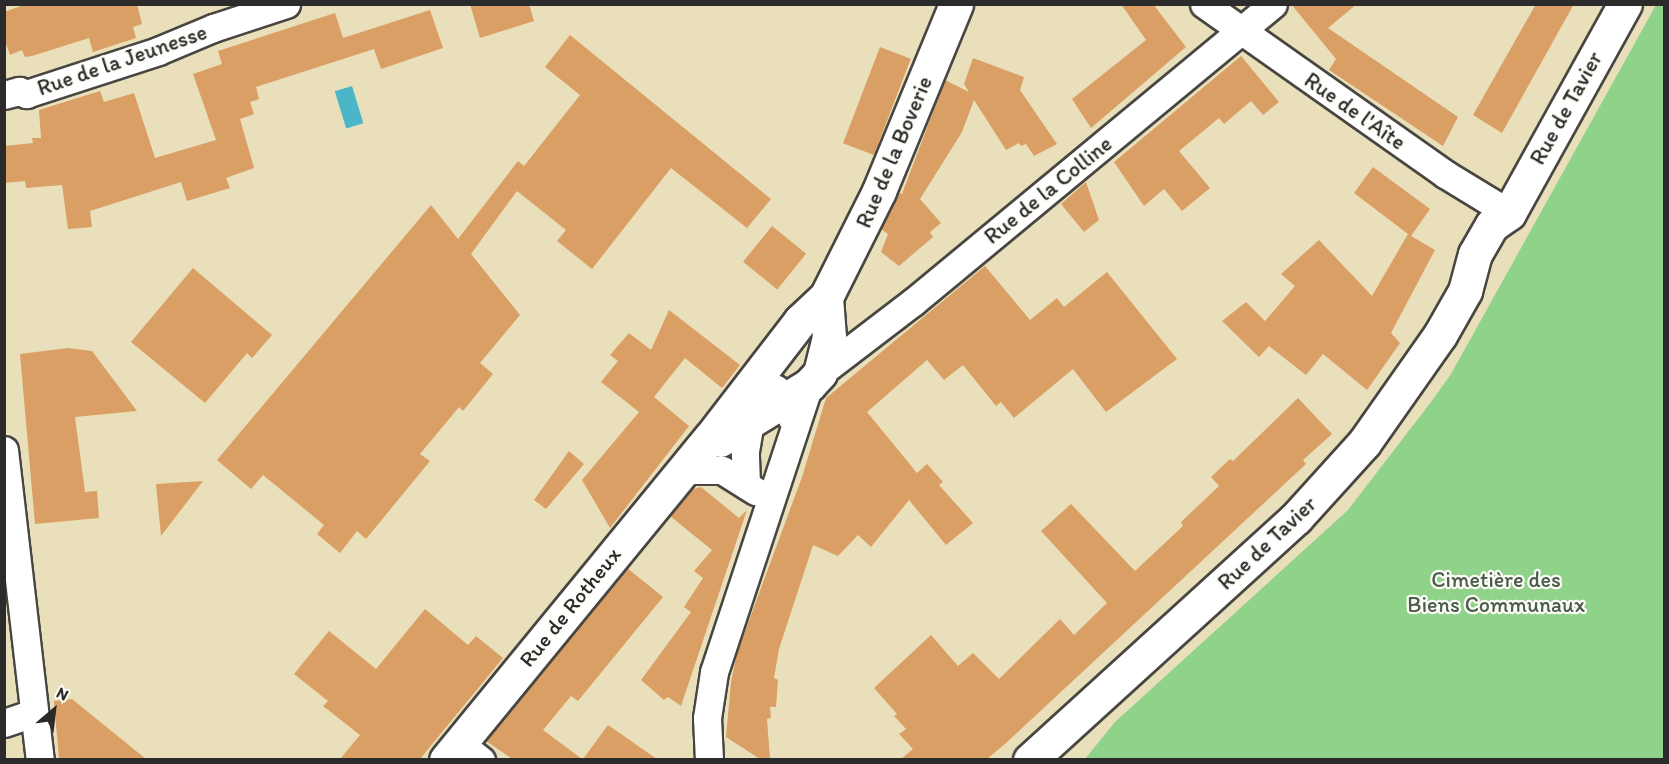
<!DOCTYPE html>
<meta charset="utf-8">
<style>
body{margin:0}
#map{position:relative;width:1669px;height:764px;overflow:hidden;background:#e9dfbb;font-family:Itim,sans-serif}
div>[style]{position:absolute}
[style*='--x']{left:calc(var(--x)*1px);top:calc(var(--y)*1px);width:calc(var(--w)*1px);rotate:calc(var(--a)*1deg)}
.green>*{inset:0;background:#8fd28a}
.water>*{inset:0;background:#4cb6c9;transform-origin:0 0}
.building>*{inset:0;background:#da9f64;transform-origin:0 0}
.roads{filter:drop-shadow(2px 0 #484641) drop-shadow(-2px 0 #484641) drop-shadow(0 2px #484641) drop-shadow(0 -2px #484641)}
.minor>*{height:27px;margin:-13.5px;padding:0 13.5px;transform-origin:13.5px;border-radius:13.5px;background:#fff}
.tertiary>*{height:33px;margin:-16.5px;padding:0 16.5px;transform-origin:16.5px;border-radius:16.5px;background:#fff}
span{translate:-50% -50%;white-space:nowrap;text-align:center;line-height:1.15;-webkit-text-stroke:4.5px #fdfcf7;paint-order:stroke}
.street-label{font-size:22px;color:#2b2b2b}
.park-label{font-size:22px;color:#495d48}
.frame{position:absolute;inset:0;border:6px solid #2b2b2b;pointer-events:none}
.north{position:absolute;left:24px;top:680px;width:60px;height:60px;-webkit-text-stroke:4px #fdfcf7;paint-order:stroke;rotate:28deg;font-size:16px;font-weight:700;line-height:24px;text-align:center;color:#2b2b2b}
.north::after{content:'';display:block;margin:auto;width:21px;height:27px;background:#2b2b2b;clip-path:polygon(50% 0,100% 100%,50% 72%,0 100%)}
</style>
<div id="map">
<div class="green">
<i style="clip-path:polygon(1656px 5px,1664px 5px,1664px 759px,1085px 759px,1115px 722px,1348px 510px,1431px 402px,1451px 374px)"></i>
</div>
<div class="water">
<i style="left:352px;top:86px;width:39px;height:18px;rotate:73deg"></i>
</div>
<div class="building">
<i style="clip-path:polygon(27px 4px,137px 4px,142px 24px,133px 27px,136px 38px,93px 52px,89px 38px,32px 56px,25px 57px,22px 50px,10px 55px,4px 38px,4px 12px)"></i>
<i style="clip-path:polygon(470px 4px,529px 4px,534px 21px,480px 38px)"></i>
<i style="clip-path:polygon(1121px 4px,1153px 4px,1186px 47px,1091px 128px,1072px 99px,1146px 40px)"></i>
<i style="clip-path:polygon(1291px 4px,1357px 4px,1328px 28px,1458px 117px,1443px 146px,1329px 70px,1336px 59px)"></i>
<i style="clip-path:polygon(1536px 4px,1574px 4px,1502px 133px,1473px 115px)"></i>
<i style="clip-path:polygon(430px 10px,443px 48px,381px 69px,374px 49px,256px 87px,259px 99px,250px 102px,254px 114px,240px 119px,254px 168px,226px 178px,230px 188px,187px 201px,181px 182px,90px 211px,92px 227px,68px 229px,62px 185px,26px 188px,25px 181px,4px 183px,4px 146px,33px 143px,32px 138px,41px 138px,39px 110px,100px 91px,104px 102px,134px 93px,155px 158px,216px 140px,193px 74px,222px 64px,218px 51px,335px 13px,343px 38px)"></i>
<i style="clip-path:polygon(570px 35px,771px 199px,747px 228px,671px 168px,592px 269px,557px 241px,566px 230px,517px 191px,471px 254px,520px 315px,480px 363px,493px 374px,463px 411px,459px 407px,420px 454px,430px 461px,366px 539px,357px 531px,340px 553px,317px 534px,324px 525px,263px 475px,251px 489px,217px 460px,431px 205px,458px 239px,518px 161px,524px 166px,580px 95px,545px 67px)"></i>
<i style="left:880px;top:47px;width:33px;height:103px;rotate:21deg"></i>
<i style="clip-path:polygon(1241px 56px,1279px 102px,1263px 115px,1251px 101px,1224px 124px,1219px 118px,1179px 151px,1210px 188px,1182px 211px,1164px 189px,1144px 206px,1114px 162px)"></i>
<i style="clip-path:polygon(973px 58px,1024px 77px,1020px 90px,1057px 144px,1034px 156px,1026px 144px,1021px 146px,1019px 143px,1006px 150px,974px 100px,962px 132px,920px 199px,941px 223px,930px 232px,933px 237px,899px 266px,881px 252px,888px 234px,881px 229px,899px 193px,902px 194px,945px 80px,969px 92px,964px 84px)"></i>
<i style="clip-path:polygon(1373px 167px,1430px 209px,1411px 236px,1435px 250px,1391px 333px,1400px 343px,1367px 390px,1323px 354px,1306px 375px,1269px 346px,1259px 357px,1222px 321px,1246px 302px,1265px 321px,1295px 286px,1281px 274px,1319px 240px,1372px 296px,1408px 234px,1354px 193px)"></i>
<i style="clip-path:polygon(1086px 182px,1099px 220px,1084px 232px,1061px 204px)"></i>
<i style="left:772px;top:226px;width:44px;height:46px;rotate:39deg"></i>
<i style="clip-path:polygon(985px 266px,1030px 320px,1057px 298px,1064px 307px,1107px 272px,1177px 359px,1106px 412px,1073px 369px,1014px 418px,1001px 402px,996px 406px,963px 365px,944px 380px,927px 360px,867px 412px,917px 473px,927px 464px,943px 482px,939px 485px,973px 523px,946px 545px,909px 500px,871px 547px,858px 535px,838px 556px,813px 545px,779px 649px,774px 678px,778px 680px,776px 707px,770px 707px,771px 718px,767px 719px,770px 759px,760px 759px,726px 737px,731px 682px,737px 653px,802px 477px,826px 398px)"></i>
<i style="clip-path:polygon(193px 268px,272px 335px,252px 358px,247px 353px,205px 403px,131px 342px)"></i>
<i style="clip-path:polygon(669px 310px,740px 365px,722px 388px,685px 358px,654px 397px,689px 426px,610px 528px,582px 480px,639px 412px,601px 382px,618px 361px,610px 355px,629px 333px,651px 350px)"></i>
<i style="clip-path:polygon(68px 348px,92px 351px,137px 411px,75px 417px,85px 492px,97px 491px,99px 518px,35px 524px,20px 354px)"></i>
<i style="clip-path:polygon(1298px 398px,1332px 434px,1303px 460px,1306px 464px,1005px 744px,987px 759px,901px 759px,913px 749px,899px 734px,906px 729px,894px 716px,897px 714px,874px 688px,931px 635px,958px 666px,973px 653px,999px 679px,1060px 619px,1074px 635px,1107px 603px,1041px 531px,1071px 504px,1135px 571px,1183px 526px,1181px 522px,1219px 486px,1211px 477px,1230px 459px,1233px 461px)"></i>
<i style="clip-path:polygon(569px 451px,584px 464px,546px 509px,534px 500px)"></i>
<i style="clip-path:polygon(203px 481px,161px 536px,156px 484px)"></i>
<i style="clip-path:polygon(701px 487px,739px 518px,747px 510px,681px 706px,668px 697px,664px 700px,641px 680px,691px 612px,684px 607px,703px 578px,694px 571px,712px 550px,670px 516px,693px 489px)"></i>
<i style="clip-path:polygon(627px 568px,663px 597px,578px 701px,571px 696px,543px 730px,582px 759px,512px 759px,486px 741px)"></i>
<i style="clip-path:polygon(425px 609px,468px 645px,476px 636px,503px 658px,420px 759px,340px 759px,360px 735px,323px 706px,328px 701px,294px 674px,329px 631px,376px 669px)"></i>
<i style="clip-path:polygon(72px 699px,146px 759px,59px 759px,54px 701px)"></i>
<i style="clip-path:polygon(608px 725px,657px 759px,583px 759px)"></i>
</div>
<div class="roads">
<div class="minor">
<i style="--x:1204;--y:4;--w:295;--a:35.2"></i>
<i style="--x:1445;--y:174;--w:75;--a:31.4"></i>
<i style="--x:4;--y:95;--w:16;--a:-15"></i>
<i style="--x:19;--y:91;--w:8;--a:23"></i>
<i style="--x:26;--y:94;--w:139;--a:-18"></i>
<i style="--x:158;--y:51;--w:60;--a:-22.7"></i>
<i style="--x:213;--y:28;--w:77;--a:-18.2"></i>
<i style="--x:820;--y:373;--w:117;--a:-37.4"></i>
<i style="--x:913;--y:302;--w:467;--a:-39.6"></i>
<i style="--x:4;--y:450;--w:312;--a:83.4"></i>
<i style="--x:683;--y:470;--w:39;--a:0"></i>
<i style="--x:722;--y:470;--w:40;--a:32"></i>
<i style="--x:746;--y:485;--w:34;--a:-92"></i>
<i style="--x:745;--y:451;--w:73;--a:-80.5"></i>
<i style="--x:757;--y:379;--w:21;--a:28"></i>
<i style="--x:776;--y:389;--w:34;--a:62"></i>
<i style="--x:4;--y:723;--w:31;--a:-19"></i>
<i style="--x:459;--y:743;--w:28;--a:38"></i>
<i style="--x:709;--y:760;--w:42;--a:-92.7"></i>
<i style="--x:707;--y:718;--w:47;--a:-81.3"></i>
<i style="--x:714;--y:672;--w:302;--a:-71.7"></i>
</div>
<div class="tertiary">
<i style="--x:826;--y:297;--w:119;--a:-63.4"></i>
<i style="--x:879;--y:191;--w:202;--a:-67.6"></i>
<i style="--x:720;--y:440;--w:105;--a:-31.7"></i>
<i style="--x:809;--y:385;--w:16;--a:-47"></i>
<i style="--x:820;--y:373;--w:37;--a:-76"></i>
<i style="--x:829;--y:337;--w:40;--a:-94.3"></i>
<i style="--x:446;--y:760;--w:416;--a:-50.7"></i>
<i style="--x:710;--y:438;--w:148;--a:-52.4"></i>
<i style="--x:800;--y:321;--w:35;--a:-43"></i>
<i style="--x:1030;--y:760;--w:360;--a:-42.3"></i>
<i style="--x:1296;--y:518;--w:101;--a:-47.8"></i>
<i style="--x:1364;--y:443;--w:132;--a:-54.9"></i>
<i style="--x:1440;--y:335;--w:51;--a:-60.4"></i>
<i style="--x:1465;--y:291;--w:38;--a:-75"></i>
<i style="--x:1475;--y:254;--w:34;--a:-60"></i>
<i style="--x:1492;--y:225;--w:21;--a:-35"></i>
<i style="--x:1509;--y:213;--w:239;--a:-61"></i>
</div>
</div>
<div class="street-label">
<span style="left:122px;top:60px;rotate:-19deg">Rue de la Jeunesse</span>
<span style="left:1566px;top:108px;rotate:-61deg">Rue de Tavier</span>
<span style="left:1355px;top:111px;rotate:35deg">Rue de l'Aîte</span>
<span style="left:894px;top:152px;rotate:-67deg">Rue de la Boverie</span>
<span style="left:1048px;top:190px;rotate:-39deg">Rue de la Colline</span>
<span style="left:1267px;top:543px;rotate:-43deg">Rue de Tavier</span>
<span style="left:570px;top:607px;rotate:-51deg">Rue de Rotheux</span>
</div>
<div class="park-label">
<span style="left:1496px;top:592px">Cimetière des<br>Biens Communaux</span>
</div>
<div class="frame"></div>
<div class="north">N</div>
</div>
